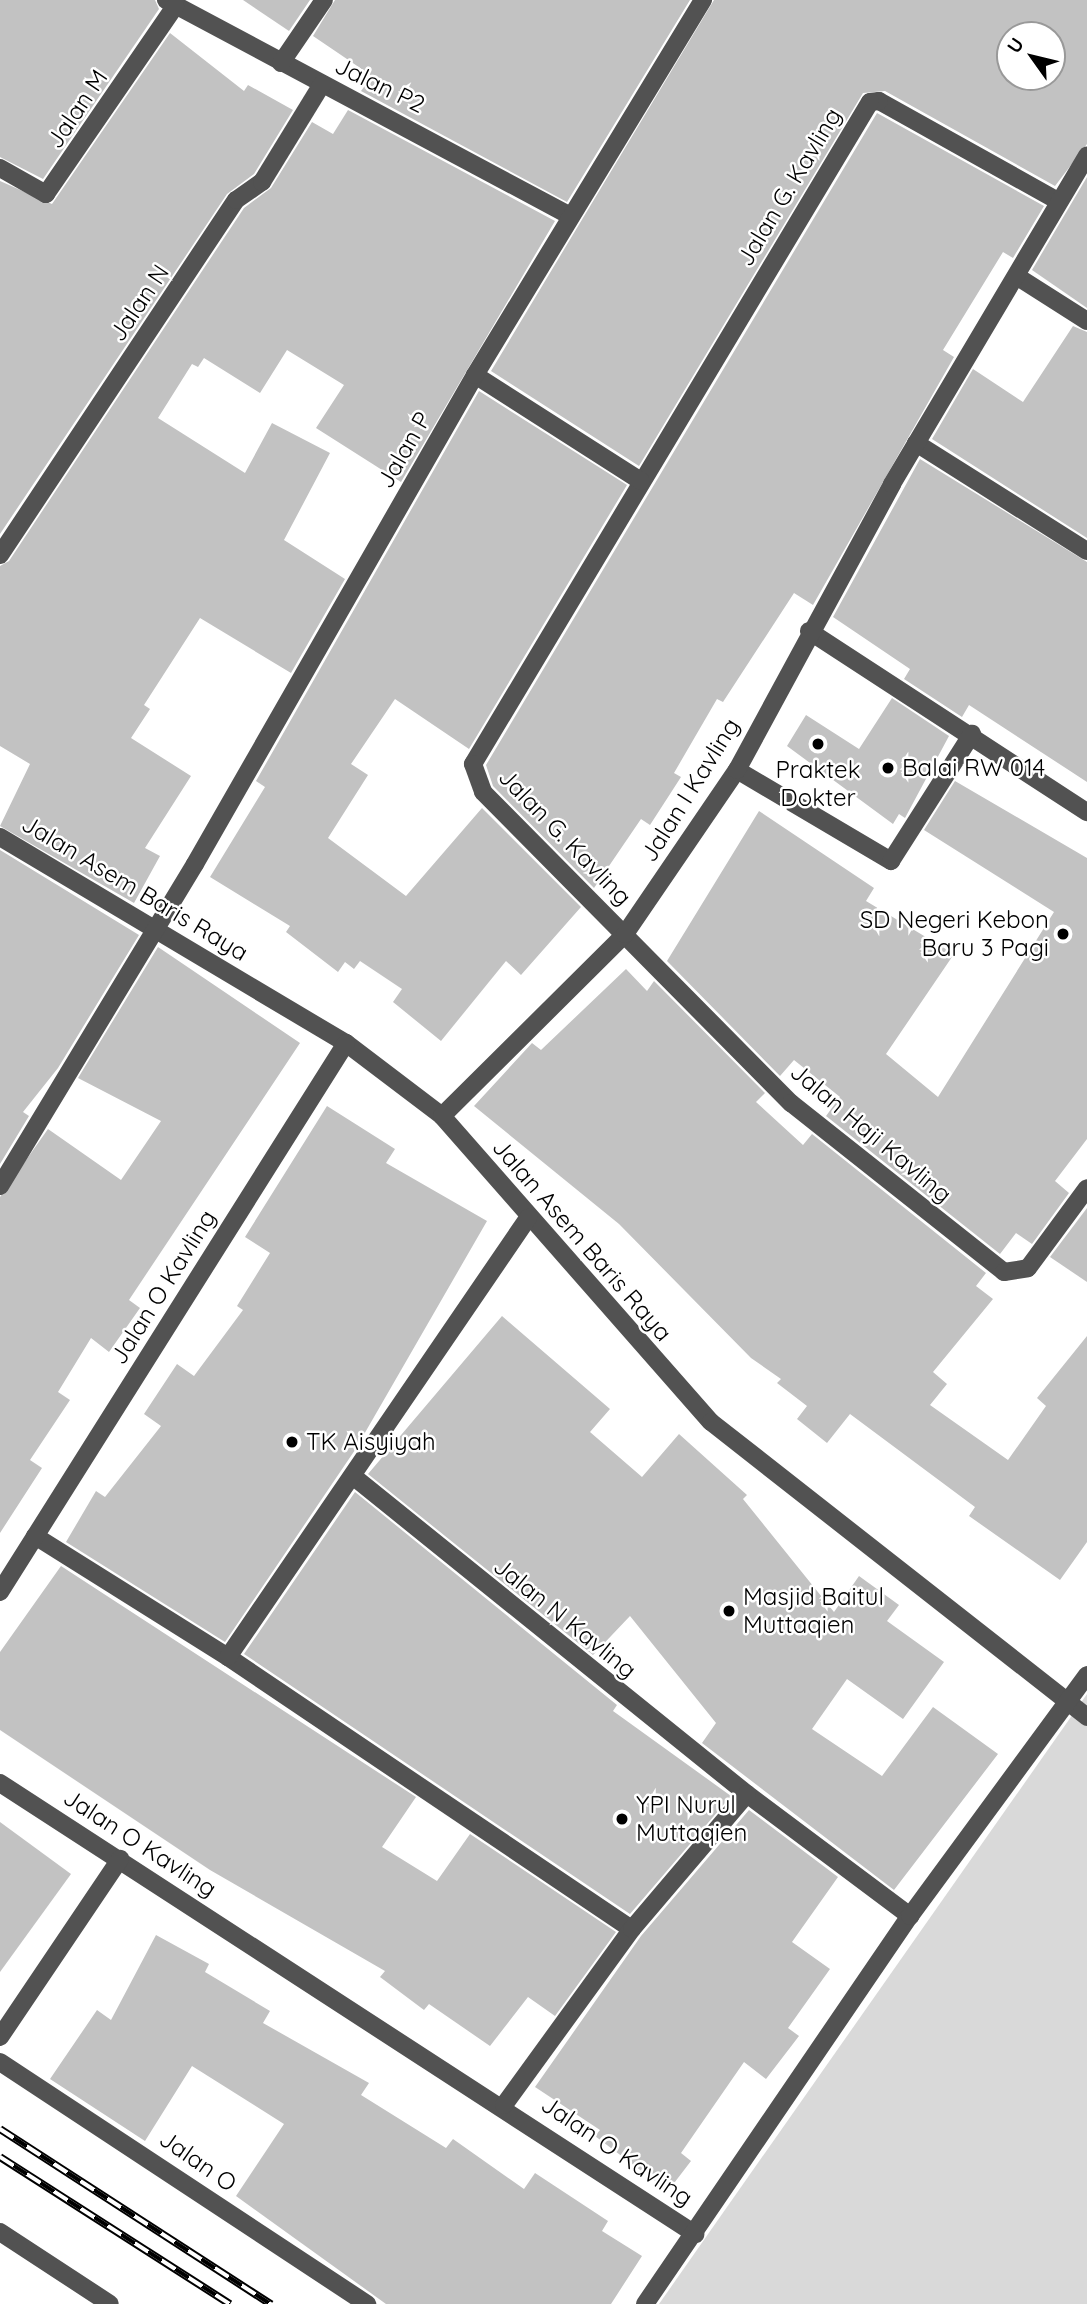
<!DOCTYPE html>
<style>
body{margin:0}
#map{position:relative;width:1087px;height:2304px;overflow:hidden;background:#fff;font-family:Quicksand,sans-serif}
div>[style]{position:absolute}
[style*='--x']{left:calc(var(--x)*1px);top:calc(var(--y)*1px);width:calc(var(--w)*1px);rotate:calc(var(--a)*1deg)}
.green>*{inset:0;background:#d9d9d9}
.building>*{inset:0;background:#c2c2c2}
.minor>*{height:18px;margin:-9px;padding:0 9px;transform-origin:9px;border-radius:9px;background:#525252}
.rail>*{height:8px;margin-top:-4px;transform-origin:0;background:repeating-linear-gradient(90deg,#fff 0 16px,#000 0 32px);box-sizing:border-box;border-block:2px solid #000}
.dots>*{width:19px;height:19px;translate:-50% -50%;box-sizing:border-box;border:4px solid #fff;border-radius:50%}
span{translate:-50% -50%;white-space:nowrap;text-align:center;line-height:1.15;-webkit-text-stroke:5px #fff;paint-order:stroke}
.street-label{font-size:24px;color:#000}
.poi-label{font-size:24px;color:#000}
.left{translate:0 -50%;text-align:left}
.right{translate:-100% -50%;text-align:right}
.north{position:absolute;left:996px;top:21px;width:70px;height:70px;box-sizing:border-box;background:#fff;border:2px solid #999;border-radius:50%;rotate:304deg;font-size:19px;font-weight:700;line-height:28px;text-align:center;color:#000}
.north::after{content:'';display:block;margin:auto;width:24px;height:32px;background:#000;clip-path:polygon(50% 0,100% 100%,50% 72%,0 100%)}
</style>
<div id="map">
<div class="green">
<i style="clip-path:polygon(1087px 1694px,1087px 2304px,659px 2304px)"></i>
</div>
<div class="building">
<i style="clip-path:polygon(0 0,155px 0,159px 9px,43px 179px,0 157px)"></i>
<i style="clip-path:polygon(243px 0,310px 0,289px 31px)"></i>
<i style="clip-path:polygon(335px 0,690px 0,567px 202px,361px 91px,372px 76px,313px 36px)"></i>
<i style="clip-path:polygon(evenodd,714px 0,1087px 0,1087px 144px,1055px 186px,885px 91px,863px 93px,639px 466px,491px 371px,714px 0,1010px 35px,1052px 35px,1052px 77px,1010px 77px,1010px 35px)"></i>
<i style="clip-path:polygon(170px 33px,244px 91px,248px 85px,293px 110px,254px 174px,227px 194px,0 534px,0 181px,52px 204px)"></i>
<i style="clip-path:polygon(348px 110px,555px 221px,401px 482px,316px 428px,344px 385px,287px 350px,260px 393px,204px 358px,198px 367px,192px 364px,158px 418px,245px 473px,272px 423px,330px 453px,284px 540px,345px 579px,291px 673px,200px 618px,144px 705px,150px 709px,131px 738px,191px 776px,145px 848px,160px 856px,134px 903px,0 826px,30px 764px,0 746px,0 566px,9px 561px,244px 208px,271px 188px,312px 122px,333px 134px)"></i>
<i style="clip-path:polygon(877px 113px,1044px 206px,1013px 258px,1003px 252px,943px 350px,954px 357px,813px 605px,794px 593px,723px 702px,717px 699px,674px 773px,681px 777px,650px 825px,641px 819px,594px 888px,493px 786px,486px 765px)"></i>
<i style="clip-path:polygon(1087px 177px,1087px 308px,1032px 270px)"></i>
<i style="clip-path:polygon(1073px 326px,1087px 332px,1087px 538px,932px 439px,973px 369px,1023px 402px)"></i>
<i style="clip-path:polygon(479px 391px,627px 485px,469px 749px,395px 699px,351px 764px,368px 775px,328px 838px,406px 896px,482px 808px,581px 907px,521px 975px,506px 961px,441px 1041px,393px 1002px,402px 989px,360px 961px,354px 969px,345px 962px,338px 972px,286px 932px,290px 926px,210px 877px,265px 787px,256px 781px)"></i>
<i style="clip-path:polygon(920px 459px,1087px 562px,1087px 782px,969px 705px,962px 717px,904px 679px,910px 669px,833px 617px)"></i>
<i style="clip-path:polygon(892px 698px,949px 736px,905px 818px,899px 814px,893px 824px,787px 746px,806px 715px,859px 749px)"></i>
<i style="clip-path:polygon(955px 781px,1087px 858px,1087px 1139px,1055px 1181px,1069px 1193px,1032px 1244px,1016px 1233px,1000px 1254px,826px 1116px,840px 1097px,794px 1060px,780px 1076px,667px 961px,759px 811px,874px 888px,866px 901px,954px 954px,886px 1054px,938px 1097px,1054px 912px,924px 830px)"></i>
<i style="clip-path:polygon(0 850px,139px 935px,58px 1068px,23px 1112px,29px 1116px,0 1164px)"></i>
<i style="clip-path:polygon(158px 947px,300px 1043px,129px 1300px,140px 1308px,109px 1352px,91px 1338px,58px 1392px,70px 1400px,30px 1460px,42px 1468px,0 1533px,0 1197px,48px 1129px,121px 1180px,161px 1121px,78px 1078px)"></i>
<i style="clip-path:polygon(626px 969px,647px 991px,654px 981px,765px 1093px,756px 1102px,803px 1145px,812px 1134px,986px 1273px,976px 1286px,993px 1299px,933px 1372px,947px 1384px,930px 1405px,1008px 1460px,1046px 1406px,1037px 1398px,1087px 1336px,1087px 1542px,1060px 1580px,969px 1516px,975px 1507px,850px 1414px,827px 1443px,797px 1419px,807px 1406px,777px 1383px,781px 1379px,751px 1358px,619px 1224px,474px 1106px,532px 1043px,541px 1050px)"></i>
<i style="clip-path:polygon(327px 1106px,395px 1149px,386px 1163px,487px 1221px,355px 1450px,225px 1642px,66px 1542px,96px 1491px,105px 1497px,161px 1426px,144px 1414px,177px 1364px,194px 1376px,243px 1310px,237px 1306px,270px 1253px,245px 1237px)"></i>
<i style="clip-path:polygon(1087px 1208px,1087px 1282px,1050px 1257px)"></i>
<i style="clip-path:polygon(502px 1316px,610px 1409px,590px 1432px,642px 1477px,679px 1434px,747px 1495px,743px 1499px,834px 1612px,859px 1576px,899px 1605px,887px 1621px,944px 1662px,903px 1719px,847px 1679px,812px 1729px,882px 1776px,933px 1707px,998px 1754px,894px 1890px,702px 1743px,716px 1723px,630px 1616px,593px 1655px,368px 1474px)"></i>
<i style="clip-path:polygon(355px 1492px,617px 1705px,613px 1711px,731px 1796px,630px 1914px,244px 1654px)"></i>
<i style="clip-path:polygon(61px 1566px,416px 1797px,382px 1847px,437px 1881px,470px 1834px,616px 1932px,555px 2016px,528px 1997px,490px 2046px,429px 2004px,424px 2010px,380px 1977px,385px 1971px,210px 1870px,0 1730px,0 1652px)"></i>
<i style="clip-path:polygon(749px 1810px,838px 1877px,792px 1942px,830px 1969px,788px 2028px,799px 2036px,766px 2079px,744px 2062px,681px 2153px,691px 2161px,668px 2191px,595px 2136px,600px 2130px,535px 2087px,641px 1936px)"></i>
<i style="clip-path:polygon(0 1822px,71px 1874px,0 1972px)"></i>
<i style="clip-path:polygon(156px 1935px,209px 1964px,205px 1972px,270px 2011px,263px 2023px,369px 2083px,361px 2095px,446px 2148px,453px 2139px,524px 2189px,535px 2173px,608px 2221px,602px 2231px,642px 2256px,611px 2304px,386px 2304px,236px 2196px,284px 2124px,192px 2066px,145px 2141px,50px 2079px,97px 2010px,111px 2020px)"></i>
</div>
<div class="minor">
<i style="--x:166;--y:0;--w:458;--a:28.1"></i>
<i style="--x:281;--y:63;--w:76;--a:-55.7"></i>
<i style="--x:0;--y:168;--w:53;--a:29.5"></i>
<i style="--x:46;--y:194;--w:228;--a:-55.5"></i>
<i style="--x:1058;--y:201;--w:205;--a:-150.8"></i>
<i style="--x:879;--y:101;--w:9;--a:174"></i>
<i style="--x:870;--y:102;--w:772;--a:120.95"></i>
<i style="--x:473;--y:764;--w:30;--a:70"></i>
<i style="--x:483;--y:792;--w:438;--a:45.3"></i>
<i style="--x:791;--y:1103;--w:272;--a:38.4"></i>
<i style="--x:1004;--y:1272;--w:24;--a:-9"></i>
<i style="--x:1028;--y:1268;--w:99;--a:-53.6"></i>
<i style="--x:1018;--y:277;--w:82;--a:32.5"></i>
<i style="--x:475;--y:375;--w:197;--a:32.6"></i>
<i style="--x:916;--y:443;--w:202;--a:32.3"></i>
<i style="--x:0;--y:555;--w:426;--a:-56.4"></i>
<i style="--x:236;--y:200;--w:32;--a:-35"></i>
<i style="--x:262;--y:182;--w:115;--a:-58.5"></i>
<i style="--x:809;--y:631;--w:332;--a:33.1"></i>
<i style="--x:737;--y:770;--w:179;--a:30.6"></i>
<i style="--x:891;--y:861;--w:151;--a:-57.5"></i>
<i style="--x:0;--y:837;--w:403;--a:30.8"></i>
<i style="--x:346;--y:1043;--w:121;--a:37.2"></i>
<i style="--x:442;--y:1116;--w:407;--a:48.7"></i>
<i style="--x:711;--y:1422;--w:478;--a:38.1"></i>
<i style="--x:442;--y:1116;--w:258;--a:-44.8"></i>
<i style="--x:625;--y:934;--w:199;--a:-55.7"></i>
<i style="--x:737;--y:770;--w:325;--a:-61.5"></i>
<i style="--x:892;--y:484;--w:382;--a:-59.3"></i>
<i style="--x:0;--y:1186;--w:376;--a:-58.8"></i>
<i style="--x:195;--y:864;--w:563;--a:-60.2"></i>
<i style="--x:475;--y:375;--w:439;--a:-58.7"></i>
<i style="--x:354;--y:1477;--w:505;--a:38.89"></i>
<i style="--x:747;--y:1794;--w:204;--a:36.8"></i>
<i style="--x:35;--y:1536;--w:228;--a:32.1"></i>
<i style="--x:228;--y:1657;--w:487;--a:34"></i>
<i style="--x:0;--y:1592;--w:649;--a:-57.78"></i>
<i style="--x:228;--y:1657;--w:532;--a:-55.65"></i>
<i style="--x:0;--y:1783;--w:829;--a:32.98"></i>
<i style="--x:0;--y:2037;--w:215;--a:-56"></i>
<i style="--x:0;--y:2062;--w:440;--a:33.4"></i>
<i style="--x:504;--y:2105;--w:218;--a:-54"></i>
<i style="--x:632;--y:1929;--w:177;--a:-49.6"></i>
<i style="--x:0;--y:2232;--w:131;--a:33.2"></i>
<i style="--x:645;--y:2304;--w:470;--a:-55.7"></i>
<i style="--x:910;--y:1916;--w:299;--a:-53.7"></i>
</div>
<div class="rail">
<i style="--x:0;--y:2129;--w:323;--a:32.9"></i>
<i style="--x:0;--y:2157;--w:273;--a:32.6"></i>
</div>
<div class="dots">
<i style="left:818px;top:744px;background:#000"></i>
<i style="left:888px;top:768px;background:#000"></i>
<i style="left:1063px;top:934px;background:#000"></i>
<i style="left:292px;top:1442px;background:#000"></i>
<i style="left:729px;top:1611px;background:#000"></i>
<i style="left:622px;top:1819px;background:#000"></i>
</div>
<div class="street-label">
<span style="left:380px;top:85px;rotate:26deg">Jalan P2</span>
<span style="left:77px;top:109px;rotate:-56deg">Jalan M</span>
<span style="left:789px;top:187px;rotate:-59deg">Jalan G. Kavling</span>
<span style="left:139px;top:303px;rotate:-56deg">Jalan N</span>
<span style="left:404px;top:450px;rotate:-60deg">Jalan P</span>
<span style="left:690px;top:790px;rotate:-58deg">Jalan I Kavling</span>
<span style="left:565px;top:837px;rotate:46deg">Jalan G. Kavling</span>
<span style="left:135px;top:888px;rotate:31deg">Jalan Asem Baris Raya</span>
<span style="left:871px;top:1133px;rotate:40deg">Jalan Haji Kavling</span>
<span style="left:582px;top:1240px;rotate:49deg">Jalan Asem Baris Raya</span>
<span style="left:163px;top:1287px;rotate:-58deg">Jalan O Kavling</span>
<span style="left:565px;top:1618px;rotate:39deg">Jalan N Kavling</span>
<span style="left:140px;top:1843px;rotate:33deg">Jalan O Kavling</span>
<span style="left:617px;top:2151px;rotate:34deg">Jalan O Kavling</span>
<span style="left:198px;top:2161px;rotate:35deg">Jalan O</span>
</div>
<div class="poi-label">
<span class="left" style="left:902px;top:768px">Balai RW 014</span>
<span style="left:818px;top:784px">Praktek<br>Dokter</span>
<span class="right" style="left:1049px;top:934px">SD Negeri Kebon<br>Baru 3 Pagi</span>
<span class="left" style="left:306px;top:1442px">TK Aisyiyah</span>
<span class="left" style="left:743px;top:1611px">Masjid Baitul<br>Muttaqien</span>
<span class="left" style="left:636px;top:1819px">YPI Nurul<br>Muttaqien</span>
</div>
<div class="north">U</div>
</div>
